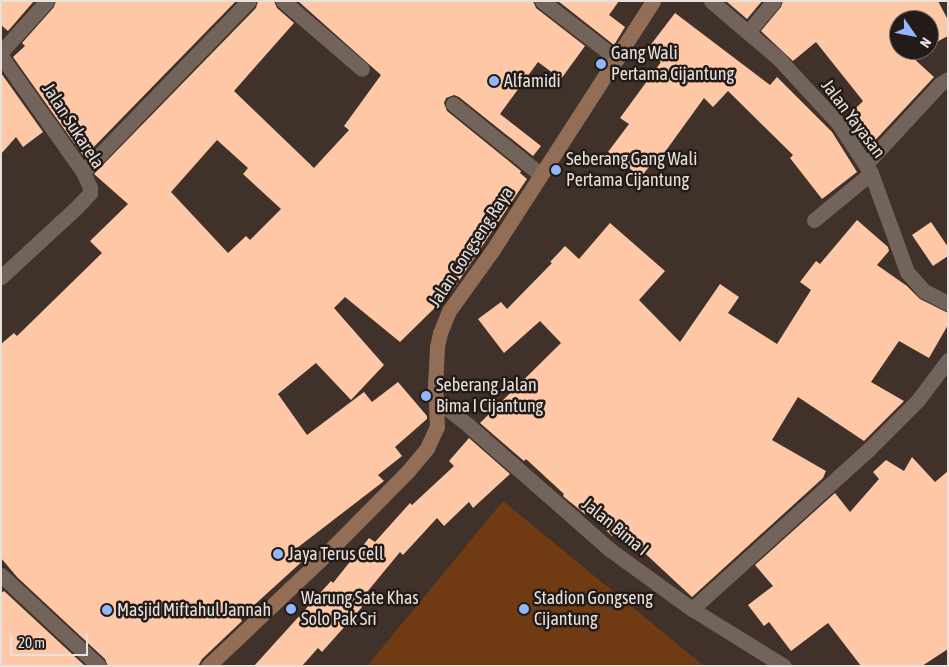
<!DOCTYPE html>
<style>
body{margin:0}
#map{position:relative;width:949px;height:667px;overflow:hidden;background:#40322a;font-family:"Asap Condensed",sans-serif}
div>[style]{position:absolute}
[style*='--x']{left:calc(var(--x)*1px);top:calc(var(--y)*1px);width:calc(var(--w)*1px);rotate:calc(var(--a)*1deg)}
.green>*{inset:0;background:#703a12}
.building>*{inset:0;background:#fec7a5}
.street>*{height:15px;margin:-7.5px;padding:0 7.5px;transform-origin:7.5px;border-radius:7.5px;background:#73645b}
.secondary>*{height:15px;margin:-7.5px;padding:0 7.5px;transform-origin:7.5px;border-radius:7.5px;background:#936e56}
.dots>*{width:14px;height:14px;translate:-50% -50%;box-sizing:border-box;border:2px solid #221b18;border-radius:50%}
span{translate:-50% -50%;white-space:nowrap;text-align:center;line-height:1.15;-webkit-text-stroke:5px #221b18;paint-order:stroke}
.poi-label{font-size:18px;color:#e9e0db}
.left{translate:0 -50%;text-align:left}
.street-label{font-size:18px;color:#e9e0db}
.frame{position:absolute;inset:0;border:2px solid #e9e0db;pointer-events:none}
.north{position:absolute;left:889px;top:10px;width:50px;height:50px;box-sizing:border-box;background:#221b18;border:1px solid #726a66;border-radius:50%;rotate:123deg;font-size:14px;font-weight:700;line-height:20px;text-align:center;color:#e9e0db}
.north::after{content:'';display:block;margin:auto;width:18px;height:22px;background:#92b7fd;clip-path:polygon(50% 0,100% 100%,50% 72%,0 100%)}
.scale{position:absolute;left:10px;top:634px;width:78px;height:22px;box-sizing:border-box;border:2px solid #e9e0db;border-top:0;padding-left:6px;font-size:15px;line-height:18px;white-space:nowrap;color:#e9e0db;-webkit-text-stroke:4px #221b18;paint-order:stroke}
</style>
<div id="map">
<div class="green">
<i style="clip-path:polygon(503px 501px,704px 666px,367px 666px)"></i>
</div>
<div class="building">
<i style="clip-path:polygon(1px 1px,34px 1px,8px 31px,1px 25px)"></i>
<i style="clip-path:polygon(56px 1px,236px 1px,84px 157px,13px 57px,25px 46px,22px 43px,54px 7px)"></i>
<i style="clip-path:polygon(evenodd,258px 1px,274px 1px,277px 8px,294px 23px,234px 91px,314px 168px,349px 130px,344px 126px,381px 75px,298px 1px,533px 1px,536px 8px,585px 46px,561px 79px,538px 62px,500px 114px,541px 146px,533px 156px,459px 97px,454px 95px,446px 98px,444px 103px,447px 111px,521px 171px,520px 173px,527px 179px,452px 291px,400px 342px,345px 297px,334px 308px,384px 365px,351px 400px,316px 363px,278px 394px,307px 435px,364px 392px,372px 402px,398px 382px,427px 416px,427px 419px,395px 447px,402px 456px,378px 475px,384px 481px,297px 548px,307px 557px,240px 618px,242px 621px,202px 659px,198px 666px,108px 666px,105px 659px,17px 577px,1px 558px,1px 344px,14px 333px,17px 336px,102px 253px,90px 241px,128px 204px,94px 174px,256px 8px,258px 1px,217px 140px,248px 168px,243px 174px,281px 209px,250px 240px,246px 236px,228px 253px,171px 192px,217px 140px)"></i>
<i style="clip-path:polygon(558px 1px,619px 1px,609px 15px,625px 27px,614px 45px)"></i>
<i style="clip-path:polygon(726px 1px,762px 1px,747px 19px)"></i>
<i style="clip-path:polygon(783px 1px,938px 1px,948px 20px,948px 36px,929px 46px,929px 20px,899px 20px,899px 50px,922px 50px,911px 56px,934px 77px,867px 149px,846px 118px,863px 101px,816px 42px,793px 61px,761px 31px,781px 7px)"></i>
<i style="clip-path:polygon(675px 13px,770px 85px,777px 77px,832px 132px,857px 172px,822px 199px,790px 158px,793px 155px,728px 91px,713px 107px,704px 98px,662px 156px,659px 154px,641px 177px,608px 152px,629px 124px,620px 118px,661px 62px,646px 51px)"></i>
<i style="clip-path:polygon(1px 73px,43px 132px,23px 147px,16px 137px,1px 154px)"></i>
<i style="clip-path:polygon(857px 220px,888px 247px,889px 251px,877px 265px,907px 286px,920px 299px,948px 313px,948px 325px,929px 358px,899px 341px,871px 382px,904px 401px,864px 441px,798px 397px,772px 440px,826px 471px,823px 478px,692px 597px,635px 544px,618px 531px,612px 536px,587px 511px,585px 514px,569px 501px,563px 496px,564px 494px,526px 459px,524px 461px,480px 423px,561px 343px,540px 321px,504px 353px,478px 319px,501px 302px,507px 309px,552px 263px,550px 262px,565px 246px,579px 259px,610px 223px,665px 271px,639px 300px,680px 342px,720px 284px,739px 297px,728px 313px,777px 344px,811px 290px,800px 282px,816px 261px,820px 264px)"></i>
<i style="clip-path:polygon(931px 222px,948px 247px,948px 256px,933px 266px,912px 235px)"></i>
<i style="clip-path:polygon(469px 438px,510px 474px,473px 508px,469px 502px,444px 526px,437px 518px,403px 555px,400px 552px,358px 603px,362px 607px,322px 652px,318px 648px,302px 666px,254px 666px,331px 581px,333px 583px,369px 538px,375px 542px,410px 503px,412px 505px,454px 466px,449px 461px)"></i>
<i style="clip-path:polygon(912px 457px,935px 482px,948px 471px,948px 649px,922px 666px,861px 666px,828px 623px,791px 651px,769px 622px,764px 626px,748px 605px,773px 586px,755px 565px,835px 493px,850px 512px,879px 479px,873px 472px,886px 460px,904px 471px)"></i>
<i style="clip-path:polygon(4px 591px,85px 666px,1px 666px,1px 593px)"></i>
</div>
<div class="street">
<i style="--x:283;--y:1;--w:104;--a:40.7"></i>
<i style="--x:542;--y:1;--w:95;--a:37.7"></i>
<i style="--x:711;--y:1;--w:88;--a:40.4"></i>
<i style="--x:778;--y:58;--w:88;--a:47.3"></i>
<i style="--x:838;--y:123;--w:60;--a:56.6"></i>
<i style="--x:871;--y:173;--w:105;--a:70"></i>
<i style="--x:907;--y:272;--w:25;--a:48"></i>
<i style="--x:924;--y:291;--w:27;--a:27"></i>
<i style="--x:748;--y:32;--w:40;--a:-50"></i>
<i style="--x:1;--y:52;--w:69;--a:-48"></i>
<i style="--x:1;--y:56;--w:142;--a:54.7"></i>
<i style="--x:83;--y:172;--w:17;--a:66"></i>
<i style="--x:90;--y:188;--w:5;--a:90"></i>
<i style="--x:90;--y:193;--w:18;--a:133"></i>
<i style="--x:78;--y:206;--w:105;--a:137.3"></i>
<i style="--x:453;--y:104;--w:113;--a:38.9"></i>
<i style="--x:866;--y:164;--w:109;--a:-47.2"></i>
<i style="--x:940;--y:84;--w:9;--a:-32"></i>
<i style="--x:83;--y:172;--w:238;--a:-45.9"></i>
<i style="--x:814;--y:220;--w:74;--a:-39.5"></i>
<i style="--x:435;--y:399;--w:42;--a:38.2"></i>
<i style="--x:468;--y:425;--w:188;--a:41.3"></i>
<i style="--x:609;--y:549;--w:102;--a:35.9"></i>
<i style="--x:692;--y:609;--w:108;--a:31.8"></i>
<i style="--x:1;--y:575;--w:134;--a:42.9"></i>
<i style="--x:692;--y:609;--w:237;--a:-42.1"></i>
<i style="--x:868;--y:450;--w:71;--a:-45"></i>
<i style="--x:918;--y:400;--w:50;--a:-53.1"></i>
</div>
<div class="secondary">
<i style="--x:208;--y:666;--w:153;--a:-43.4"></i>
<i style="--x:319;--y:561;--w:127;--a:-45.3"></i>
<i style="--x:408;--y:471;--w:30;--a:-50"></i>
<i style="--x:427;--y:448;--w:23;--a:-65"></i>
<i style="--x:437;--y:427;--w:41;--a:-92.8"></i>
<i style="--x:435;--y:386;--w:39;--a:-87"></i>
<i style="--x:437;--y:347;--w:14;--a:-78"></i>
<i style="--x:440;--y:333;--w:24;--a:-68"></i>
<i style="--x:449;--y:311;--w:74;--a:-54.4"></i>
<i style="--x:492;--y:251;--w:297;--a:-57.2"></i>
</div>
<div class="dots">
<i style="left:601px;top:64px;background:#92b7fd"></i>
<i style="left:494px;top:81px;background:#92b7fd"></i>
<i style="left:556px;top:170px;background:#92b7fd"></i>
<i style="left:426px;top:396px;background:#92b7fd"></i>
<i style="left:278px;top:554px;background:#92b7fd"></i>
<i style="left:291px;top:609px;background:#92b7fd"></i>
<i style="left:524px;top:609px;background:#92b7fd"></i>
<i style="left:107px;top:610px;background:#92b7fd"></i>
</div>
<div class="poi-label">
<span class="left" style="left:611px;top:64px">Gang Wali<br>Pertama Cijantung</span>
<span class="left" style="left:504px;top:81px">Alfamidi</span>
<span class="left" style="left:566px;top:170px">Seberang Gang Wali<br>Pertama Cijantung</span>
<span class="left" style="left:436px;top:396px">Seberang Jalan<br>Bima I Cijantung</span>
<span class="left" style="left:288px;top:554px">Jaya Terus Cell</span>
<span class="left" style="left:301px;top:609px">Warung Sate Khas<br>Solo Pak Sri</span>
<span class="left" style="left:534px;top:609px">Stadion Gongseng<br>Cijantung</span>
<span class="left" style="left:117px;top:610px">Masjid Miftahul Jannah</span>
</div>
<div class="street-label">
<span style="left:853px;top:119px;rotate:53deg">Jalan Yayasan</span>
<span style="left:73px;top:126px;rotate:57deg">Jalan Sukarela</span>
<span style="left:471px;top:247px;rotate:-57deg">Jalan Gongseng Raya</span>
<span style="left:615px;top:527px;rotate:39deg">Jalan Bima I</span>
</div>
<div class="frame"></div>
<div class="north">N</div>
<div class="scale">20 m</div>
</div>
